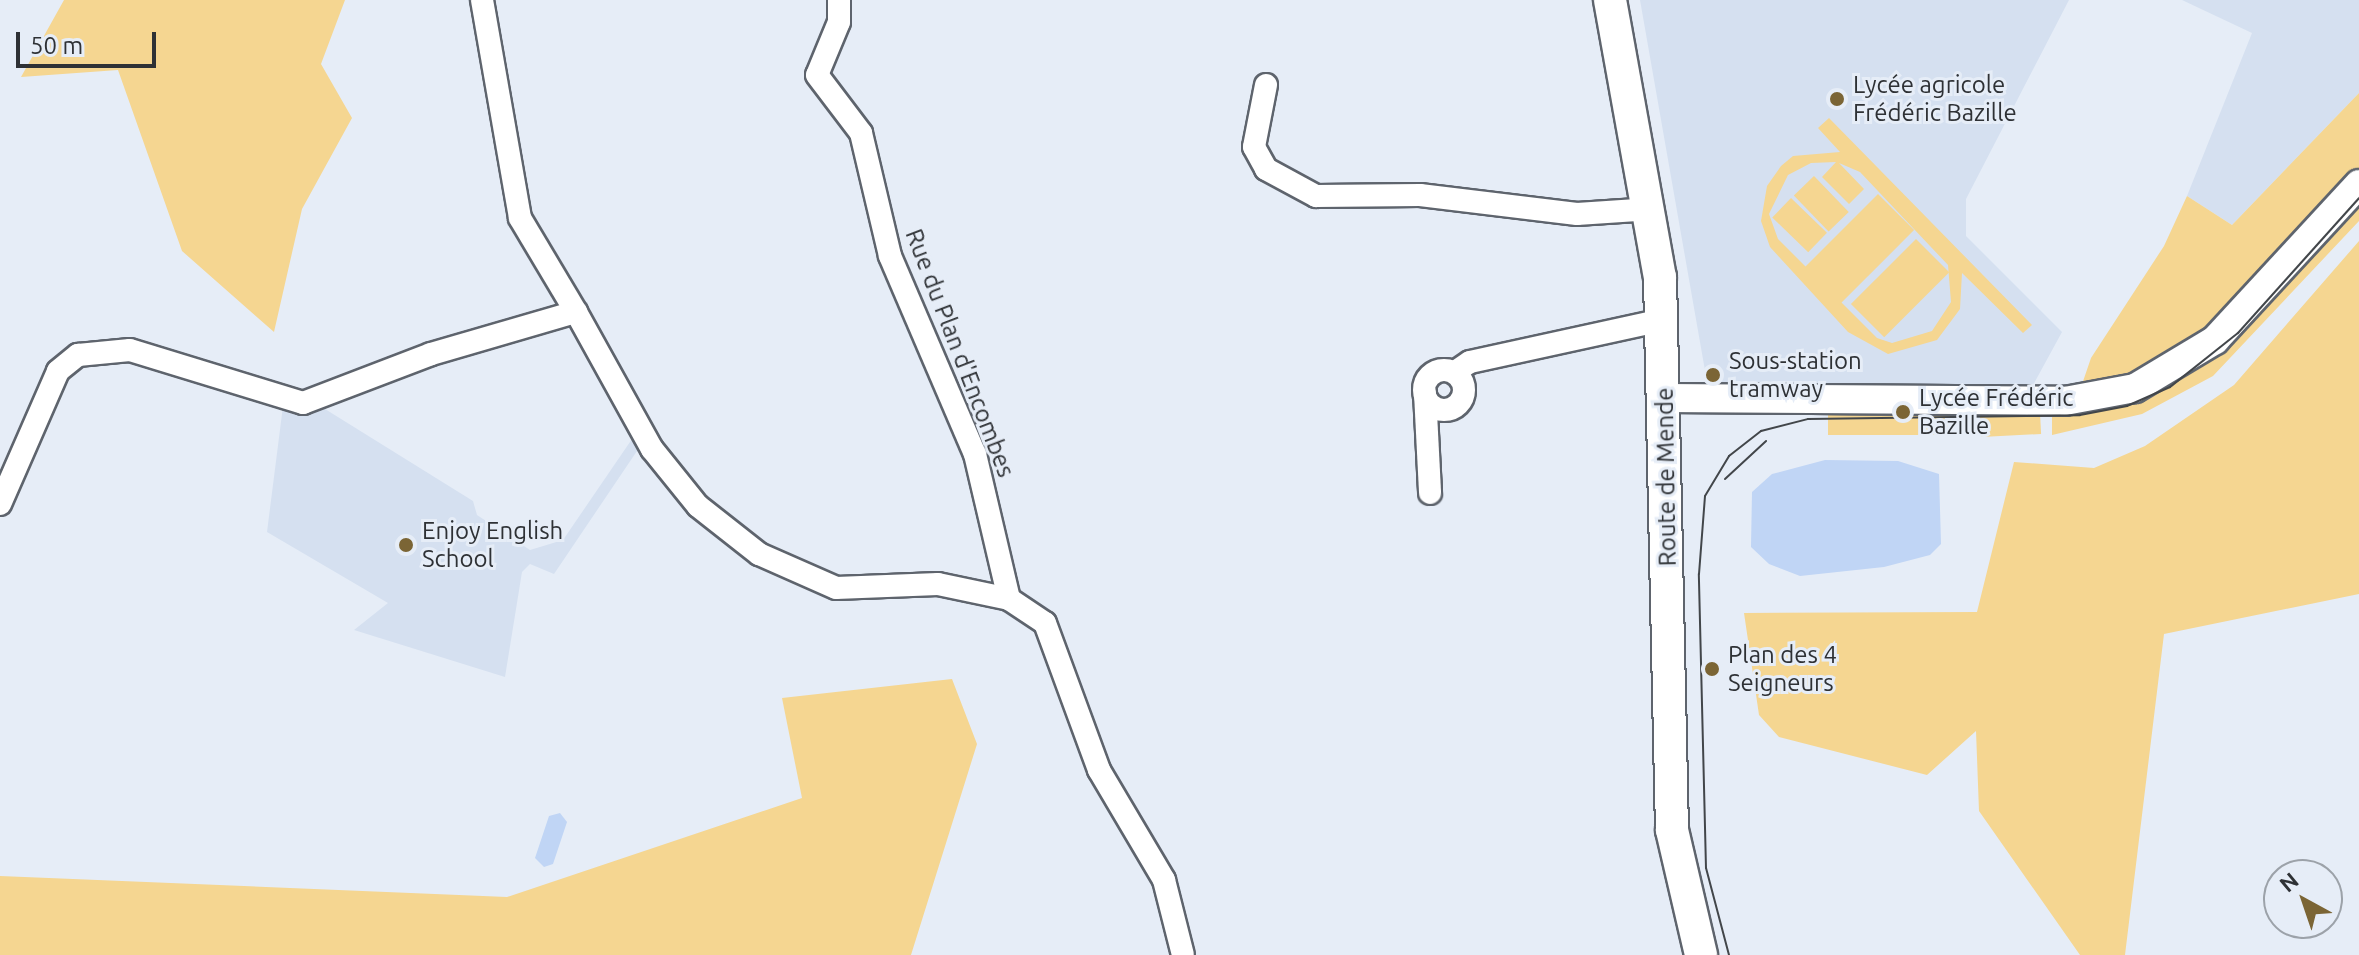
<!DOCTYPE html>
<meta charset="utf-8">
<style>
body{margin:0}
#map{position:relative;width:2359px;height:955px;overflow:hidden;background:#e6edf7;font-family:Ubuntu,sans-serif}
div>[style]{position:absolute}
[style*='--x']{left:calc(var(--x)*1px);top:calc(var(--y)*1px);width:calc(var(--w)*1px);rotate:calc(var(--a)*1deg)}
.built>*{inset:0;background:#d5e0f0}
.green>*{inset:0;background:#f5d691;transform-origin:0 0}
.water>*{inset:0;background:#c0d5f5}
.roads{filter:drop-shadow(2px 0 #5e646d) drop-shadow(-2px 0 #5e646d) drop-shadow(0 2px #5e646d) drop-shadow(0 -2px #5e646d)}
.minor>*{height:22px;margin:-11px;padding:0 11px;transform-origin:11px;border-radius:11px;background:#fff}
.minor>.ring{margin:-11px;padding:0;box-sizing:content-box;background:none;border:22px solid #fff;border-radius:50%}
.tertiary>*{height:28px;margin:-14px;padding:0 14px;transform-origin:14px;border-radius:14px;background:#fff}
.secondary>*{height:32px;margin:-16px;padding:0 16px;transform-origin:16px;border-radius:16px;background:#fff}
.tram>*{height:2px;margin:-1px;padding:0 1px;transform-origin:1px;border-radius:1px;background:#42464a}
.dots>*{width:22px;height:22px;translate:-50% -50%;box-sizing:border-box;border:4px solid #e6edf7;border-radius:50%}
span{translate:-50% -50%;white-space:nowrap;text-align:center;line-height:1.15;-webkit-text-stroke:6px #e6edf7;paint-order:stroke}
.poi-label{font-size:24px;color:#2e3135}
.left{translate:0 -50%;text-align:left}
.street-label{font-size:24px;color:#2e3135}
.north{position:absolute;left:2263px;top:859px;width:80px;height:80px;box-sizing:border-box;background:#e6edf7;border:2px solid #9ca2a9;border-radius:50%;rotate:320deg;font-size:22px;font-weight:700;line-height:32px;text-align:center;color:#2e3135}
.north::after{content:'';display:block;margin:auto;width:28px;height:36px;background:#7b6535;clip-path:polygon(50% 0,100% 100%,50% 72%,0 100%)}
.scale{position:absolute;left:16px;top:32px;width:140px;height:36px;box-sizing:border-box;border:4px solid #2e3135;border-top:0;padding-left:10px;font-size:24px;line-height:28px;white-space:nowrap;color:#2e3135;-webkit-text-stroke:6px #e6edf7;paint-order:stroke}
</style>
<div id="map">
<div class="built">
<i style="clip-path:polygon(1640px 0,2069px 0,1966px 199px,1966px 236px,2062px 332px,2032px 387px,1707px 382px)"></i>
<i style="clip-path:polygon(2182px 0,2359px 0,2359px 93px,2232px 225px,2187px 196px,2252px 33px)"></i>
<i style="clip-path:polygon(283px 406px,325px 409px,473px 501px,477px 515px,530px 550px,563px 540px,632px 439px,639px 448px,554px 574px,530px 564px,522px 572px,505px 677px,354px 630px,388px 603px,267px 532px)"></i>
</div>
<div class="green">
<i style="clip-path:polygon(64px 0,345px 0,321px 64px,352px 118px,302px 209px,274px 332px,182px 251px,118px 70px,21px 77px)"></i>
<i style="clip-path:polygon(2359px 93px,2359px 170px,2264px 275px,2221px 321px,2129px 381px,2079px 393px,2091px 358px,2164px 246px,2187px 196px,2232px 225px)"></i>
<i style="clip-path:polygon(evenodd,1829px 118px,2032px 325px,2023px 333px,1962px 273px,1960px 309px,1937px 340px,1888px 354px,1848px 332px,1770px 247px,1761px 221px,1767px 186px,1781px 166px,1793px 156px,1840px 152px,1818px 128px,1829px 118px,1836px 162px,1822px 177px,1849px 204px,1864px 189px,1839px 163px,1860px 172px,1948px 265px,1951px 302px,1932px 331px,1892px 343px,1877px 338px,1778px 239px,1769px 214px,1788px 175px,1811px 163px,1836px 162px)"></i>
<i style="left:1814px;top:176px;width:50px;height:28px;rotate:46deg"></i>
<i style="clip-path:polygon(2359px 192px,2359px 221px,2213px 376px,2142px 414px,2052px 435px,2052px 407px,2139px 392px)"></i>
<i style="left:1878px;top:194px;width:51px;height:105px;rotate:45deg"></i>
<i style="left:1791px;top:198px;width:50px;height:27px;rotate:44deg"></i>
<i style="left:1916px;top:239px;width:47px;height:92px;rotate:45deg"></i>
<i style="clip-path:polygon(2359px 241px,2359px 594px,2164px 634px,2125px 955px,2080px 955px,1979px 811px,1976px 731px,1927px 775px,1779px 737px,1759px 715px,1744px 613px,1977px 612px,2014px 462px,2094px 468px,2145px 446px,2234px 385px)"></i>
<i style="left:2040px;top:413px;width:21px;height:60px;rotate:87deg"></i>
<i style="left:1948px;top:415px;width:20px;height:120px;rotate:90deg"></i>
<i style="clip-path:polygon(952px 679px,977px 744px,911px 955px,0 955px,0 876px,507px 897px,802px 798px,782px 698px)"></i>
</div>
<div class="water">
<i style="clip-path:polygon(1825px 460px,1898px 461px,1939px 474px,1941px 544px,1930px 555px,1884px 567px,1800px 576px,1769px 564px,1751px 547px,1752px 492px,1772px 474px)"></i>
<i style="clip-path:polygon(560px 813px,567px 822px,553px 864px,544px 867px,535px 858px,549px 816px)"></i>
</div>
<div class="roads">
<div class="minor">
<i style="--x:482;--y:0;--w:221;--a:80.1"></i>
<i style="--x:520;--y:218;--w:109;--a:59.2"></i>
<i style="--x:839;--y:0;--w:22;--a:90"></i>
<i style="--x:839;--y:22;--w:57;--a:112.5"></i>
<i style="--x:817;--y:75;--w:73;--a:52.8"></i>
<i style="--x:861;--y:133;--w:126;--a:76.7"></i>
<i style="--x:890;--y:256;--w:215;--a:66.8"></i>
<i style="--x:975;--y:454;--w:149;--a:76.8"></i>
<i style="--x:1266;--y:85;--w:63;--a:101"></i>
<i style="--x:1254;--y:147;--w:25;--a:61"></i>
<i style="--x:1266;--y:169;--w:57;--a:28.4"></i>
<i style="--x:1316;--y:196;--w:104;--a:-0.6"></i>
<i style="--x:1420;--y:195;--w:158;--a:6.9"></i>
<i style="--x:1577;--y:214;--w:75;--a:-3.8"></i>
<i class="ring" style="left:1424px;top:370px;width:18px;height:18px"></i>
<i style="--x:1455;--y:372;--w:18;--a:-34"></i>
<i style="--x:1470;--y:362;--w:198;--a:-12.3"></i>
<i style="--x:1425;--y:393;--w:100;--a:87.1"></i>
<i style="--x:0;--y:504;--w:145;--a:-66.4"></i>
<i style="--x:58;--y:371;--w:26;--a:-39"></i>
<i style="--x:78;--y:355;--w:52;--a:-5.5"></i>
<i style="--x:130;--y:350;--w:181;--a:17"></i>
<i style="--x:303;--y:403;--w:137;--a:-20.9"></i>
<i style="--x:431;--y:354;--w:151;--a:-16.2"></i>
<i style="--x:576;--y:312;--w:157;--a:61"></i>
<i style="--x:652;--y:449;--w:73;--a:51.1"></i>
<i style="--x:698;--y:506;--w:78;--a:38.2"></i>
<i style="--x:759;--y:554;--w:84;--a:23.8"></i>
<i style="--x:836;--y:588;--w:102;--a:-2.2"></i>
<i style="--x:938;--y:584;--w:73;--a:11.9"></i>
<i style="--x:1009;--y:599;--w:43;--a:33.7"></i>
<i style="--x:1045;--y:623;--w:157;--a:69.8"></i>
<i style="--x:1099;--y:770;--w:128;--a:59.4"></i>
<i style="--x:1164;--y:880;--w:77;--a:75.8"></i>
</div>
<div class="tertiary">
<i style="--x:1665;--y:398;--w:400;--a:0.4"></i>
<i style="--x:2065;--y:401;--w:71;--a:-10.5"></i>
<i style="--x:2135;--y:388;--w:93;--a:-31"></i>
<i style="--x:2215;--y:340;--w:212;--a:-47.3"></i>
</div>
<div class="secondary">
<i style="--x:1610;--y:0;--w:281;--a:79.8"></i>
<i style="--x:1660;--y:277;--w:553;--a:88.76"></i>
<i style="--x:1672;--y:830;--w:128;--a:76.9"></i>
</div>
</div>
<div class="tram">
<i style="--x:1725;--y:479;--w:56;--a:-42.8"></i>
<i style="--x:1729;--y:955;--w:90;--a:-104.8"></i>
<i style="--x:1706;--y:868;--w:294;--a:-91.4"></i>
<i style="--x:1699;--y:574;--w:78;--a:-85.6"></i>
<i style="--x:1705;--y:496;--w:47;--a:-59"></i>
<i style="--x:1729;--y:456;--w:41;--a:-38"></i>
<i style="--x:1761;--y:431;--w:49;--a:-14.3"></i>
<i style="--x:1808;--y:419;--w:272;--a:-0.8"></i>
<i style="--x:2080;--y:415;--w:48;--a:-10.8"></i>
<i style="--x:2127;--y:406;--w:47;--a:-23.8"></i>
<i style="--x:2170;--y:387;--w:87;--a:-38.5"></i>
<i style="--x:2238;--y:333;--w:181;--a:-48.1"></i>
</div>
<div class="dots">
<i style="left:1837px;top:99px;background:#7b6535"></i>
<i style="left:1713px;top:375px;background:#7b6535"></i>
<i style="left:1903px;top:412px;background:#7b6535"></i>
<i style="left:406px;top:545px;background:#7b6535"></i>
<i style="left:1712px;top:669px;background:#7b6535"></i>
</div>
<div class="poi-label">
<span class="left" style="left:1853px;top:99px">Lycée agricole<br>Frédéric Bazille</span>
<span class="left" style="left:1729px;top:375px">Sous-station<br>tramway</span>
<span class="left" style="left:1919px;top:412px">Lycée Frédéric<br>Bazille</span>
<span class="left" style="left:422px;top:545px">Enjoy English<br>School</span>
<span class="left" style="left:1728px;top:669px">Plan des 4<br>Seigneurs</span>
</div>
<div class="street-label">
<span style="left:960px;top:353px;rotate:69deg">Rue du Plan d'Encombes</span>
<span style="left:1666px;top:477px;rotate:-91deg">Route de Mende</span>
</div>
<div class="north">N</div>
<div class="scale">50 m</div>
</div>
